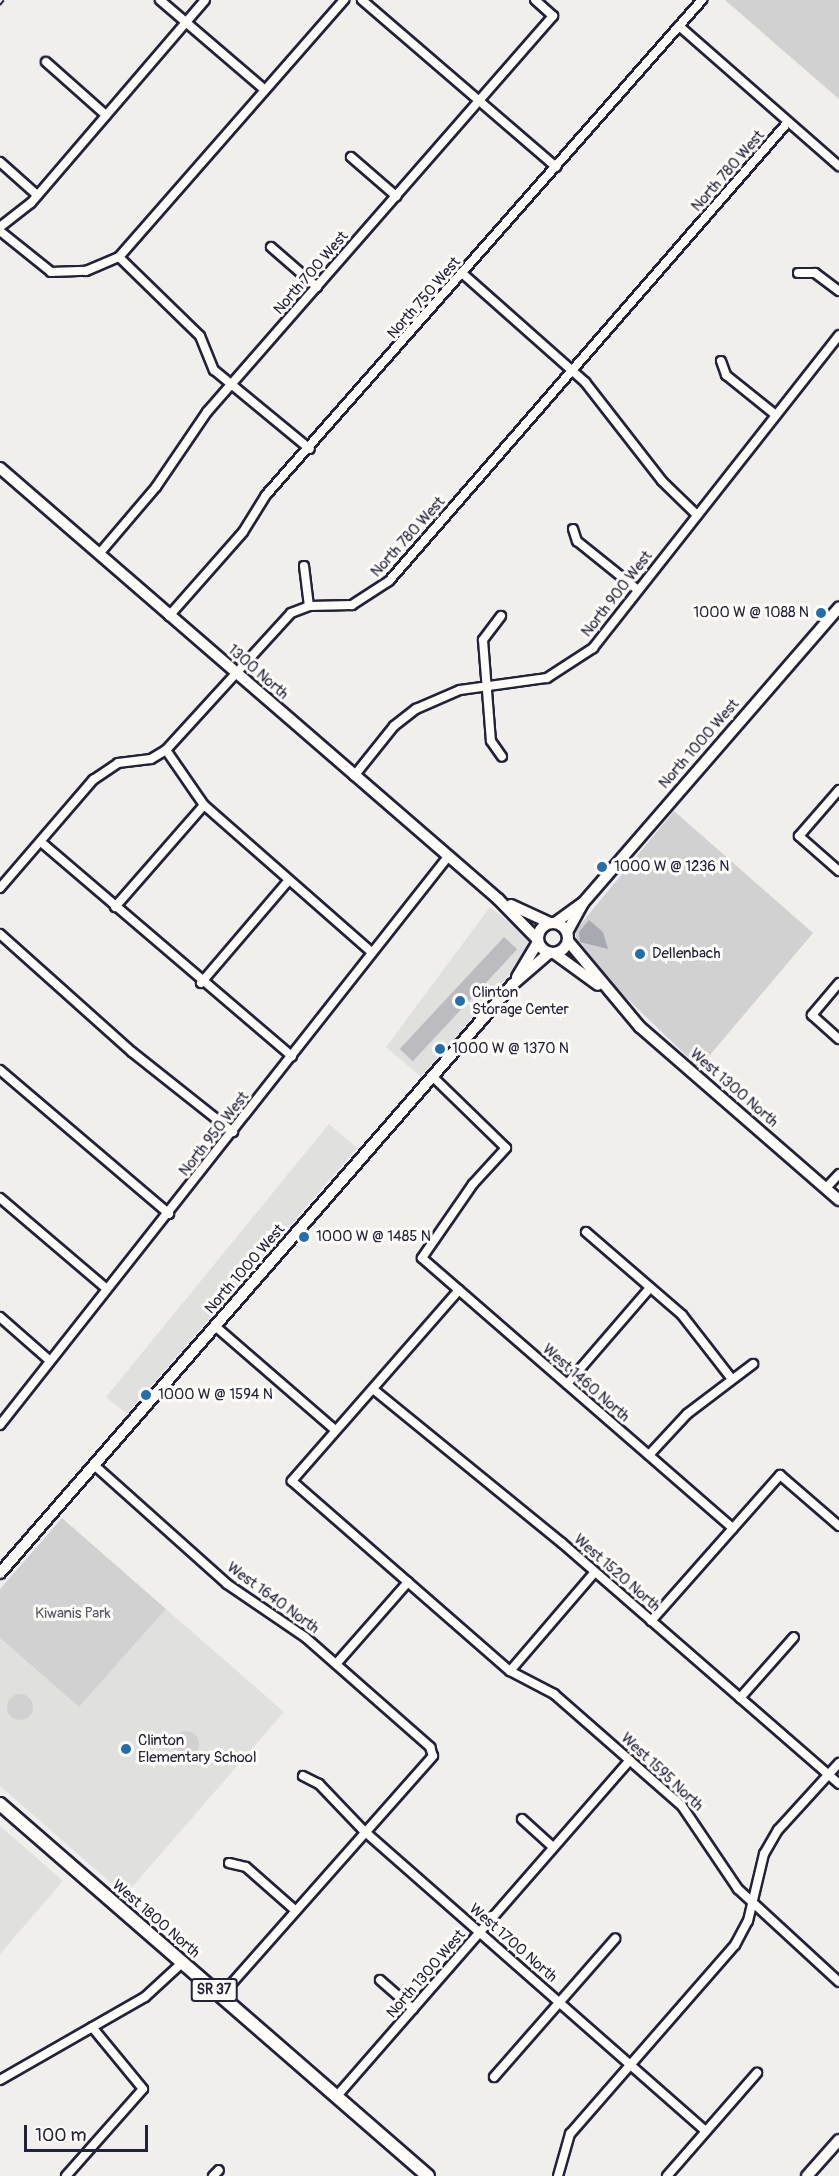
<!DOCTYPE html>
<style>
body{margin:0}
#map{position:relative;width:839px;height:2176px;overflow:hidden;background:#f0efec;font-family:Pangolin,sans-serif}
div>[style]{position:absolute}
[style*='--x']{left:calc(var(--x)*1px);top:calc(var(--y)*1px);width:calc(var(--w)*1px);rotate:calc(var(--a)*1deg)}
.built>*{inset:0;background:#e0e0df}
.green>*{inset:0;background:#d2d1d1}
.round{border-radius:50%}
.water>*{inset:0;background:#a9a9b0}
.building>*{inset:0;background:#bcbcc0;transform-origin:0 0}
.roads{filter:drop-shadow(2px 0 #22223b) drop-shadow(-2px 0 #22223b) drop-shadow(0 2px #22223b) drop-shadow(0 -2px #22223b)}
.street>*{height:8px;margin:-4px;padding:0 4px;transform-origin:4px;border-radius:4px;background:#fdfcf7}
.secondary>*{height:10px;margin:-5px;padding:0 5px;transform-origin:5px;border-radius:5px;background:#fdfcf7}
.secondary>.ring{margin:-5px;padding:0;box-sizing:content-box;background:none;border:10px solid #fdfcf7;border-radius:50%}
.primary>*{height:12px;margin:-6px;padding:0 6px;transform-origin:6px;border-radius:6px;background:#fdfcf7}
.rail>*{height:2px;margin-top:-1px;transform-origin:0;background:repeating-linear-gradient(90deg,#22223b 0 9px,transparent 0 13.5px)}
.dots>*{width:16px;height:16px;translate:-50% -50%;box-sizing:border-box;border:3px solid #fdfcf7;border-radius:50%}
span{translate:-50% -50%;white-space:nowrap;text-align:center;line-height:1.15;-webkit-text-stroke:6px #fdfcf7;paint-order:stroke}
.shield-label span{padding:2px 4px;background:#fdfcf7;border:2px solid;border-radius:4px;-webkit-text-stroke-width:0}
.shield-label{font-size:14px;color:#22223b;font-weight:700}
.street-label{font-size:15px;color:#22223b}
.poi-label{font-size:15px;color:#22223b}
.right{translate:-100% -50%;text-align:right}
.left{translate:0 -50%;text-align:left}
.park-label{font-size:15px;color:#575768}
.scale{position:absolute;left:24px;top:2125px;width:124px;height:27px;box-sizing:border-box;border:3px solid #22223b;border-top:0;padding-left:8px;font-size:18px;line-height:21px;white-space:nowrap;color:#22223b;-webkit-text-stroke:4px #fdfcf7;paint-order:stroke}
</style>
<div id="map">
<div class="built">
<i style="clip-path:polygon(490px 907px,528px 937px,528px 953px,421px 1077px,386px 1047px)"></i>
<i style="clip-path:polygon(329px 1124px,357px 1148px,127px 1414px,106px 1397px)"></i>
<i style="clip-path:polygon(166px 1609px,284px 1712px,125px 1895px,0 1786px,0 1638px,79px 1707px)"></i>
<i style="clip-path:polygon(0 1826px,63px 1881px,0 1954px)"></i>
</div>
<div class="green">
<i style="clip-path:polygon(725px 0,839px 0,839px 99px)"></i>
<i style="clip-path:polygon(674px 811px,813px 933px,699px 1068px,579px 952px,575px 931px)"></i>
<i style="clip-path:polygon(62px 1518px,166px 1609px,79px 1707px,0 1638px,0 1589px)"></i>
<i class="round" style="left:7px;top:1694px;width:26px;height:26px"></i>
<i class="round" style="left:173px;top:1731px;width:26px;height:26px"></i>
</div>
<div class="water">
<i style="clip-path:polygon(589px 920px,603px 932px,608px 949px,580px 942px,579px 932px)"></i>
</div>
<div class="building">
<i style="left:504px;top:937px;width:18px;height:153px;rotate:43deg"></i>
</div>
<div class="roads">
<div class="street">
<i style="--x:160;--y:0;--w:138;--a:40.6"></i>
<i style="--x:362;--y:0;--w:256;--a:40.7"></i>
<i style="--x:679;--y:26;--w:213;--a:41.2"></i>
<i style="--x:46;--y:62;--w:80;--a:41.5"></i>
<i style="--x:351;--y:157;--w:60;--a:40.9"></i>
<i style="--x:0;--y:162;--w:50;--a:41.7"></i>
<i style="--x:0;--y:227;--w:39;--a:-38"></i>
<i style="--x:31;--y:203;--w:267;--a:-49.4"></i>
<i style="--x:0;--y:231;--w:65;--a:38.8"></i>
<i style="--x:51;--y:272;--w:35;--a:-2"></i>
<i style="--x:86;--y:271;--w:36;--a:-23"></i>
<i style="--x:119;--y:257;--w:342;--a:-48.8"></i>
<i style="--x:271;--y:247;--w:61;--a:41"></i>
<i style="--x:119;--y:257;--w:113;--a:44.3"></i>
<i style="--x:200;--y:336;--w:37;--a:68"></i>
<i style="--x:214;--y:370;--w:124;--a:39.5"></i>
<i style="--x:798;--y:273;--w:17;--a:0"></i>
<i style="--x:815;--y:273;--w:30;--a:37"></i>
<i style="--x:463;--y:274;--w:163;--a:41.5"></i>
<i style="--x:585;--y:382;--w:125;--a:52.1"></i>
<i style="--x:662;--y:481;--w:49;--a:44.2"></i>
<i style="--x:721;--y:361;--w:15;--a:70"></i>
<i style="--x:726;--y:375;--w:64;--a:38.7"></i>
<i style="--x:573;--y:529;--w:13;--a:72"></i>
<i style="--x:577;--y:541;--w:78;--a:38.8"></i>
<i style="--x:99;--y:554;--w:88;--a:-49.6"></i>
<i style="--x:156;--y:487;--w:91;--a:-55.8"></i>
<i style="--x:207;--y:412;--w:526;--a:-48.86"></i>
<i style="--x:553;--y:16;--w:24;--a:-138"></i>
<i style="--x:304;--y:566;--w:40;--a:82.9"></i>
<i style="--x:169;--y:616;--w:112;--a:-48.6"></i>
<i style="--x:243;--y:532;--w:44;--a:-58.1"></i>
<i style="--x:266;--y:495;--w:660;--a:-48.63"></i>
<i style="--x:501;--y:616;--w:30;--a:127"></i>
<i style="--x:483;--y:640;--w:101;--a:85.5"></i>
<i style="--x:491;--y:741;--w:19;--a:55"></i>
<i style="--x:166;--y:750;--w:67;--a:55.4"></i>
<i style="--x:204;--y:805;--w:221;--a:41.3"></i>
<i style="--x:354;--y:776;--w:64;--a:-51.3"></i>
<i style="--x:394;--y:726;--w:28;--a:-38"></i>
<i style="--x:416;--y:709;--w:48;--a:-23.4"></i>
<i style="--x:460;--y:690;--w:88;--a:-7.9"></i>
<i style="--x:547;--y:678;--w:55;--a:-33.1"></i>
<i style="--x:593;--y:648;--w:398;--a:-51.8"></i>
<i style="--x:839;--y:790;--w:61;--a:131"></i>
<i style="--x:799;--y:836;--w:53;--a:41.2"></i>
<i style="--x:41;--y:842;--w:330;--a:40.5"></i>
<i style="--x:0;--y:888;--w:143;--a:-49.3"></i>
<i style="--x:93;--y:780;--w:30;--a:-34"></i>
<i style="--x:118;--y:763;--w:33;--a:-7"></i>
<i style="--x:151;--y:759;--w:17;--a:-31"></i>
<i style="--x:166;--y:750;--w:185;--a:-47.6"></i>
<i style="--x:291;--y:613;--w:19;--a:-21"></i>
<i style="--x:309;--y:606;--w:43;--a:-1.3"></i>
<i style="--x:352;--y:605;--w:44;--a:-33"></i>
<i style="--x:389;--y:581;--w:608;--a:-49"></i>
<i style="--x:115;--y:907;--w:135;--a:-48.9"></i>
<i style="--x:0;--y:934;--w:177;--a:41.8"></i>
<i style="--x:132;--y:1052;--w:129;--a:38.4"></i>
<i style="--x:201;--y:983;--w:135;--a:-49.5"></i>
<i style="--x:839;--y:983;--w:42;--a:130.2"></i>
<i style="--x:812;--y:1015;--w:36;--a:42"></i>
<i style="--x:0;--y:1070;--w:222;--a:40.4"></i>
<i style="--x:432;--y:1076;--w:103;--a:44.2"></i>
<i style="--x:506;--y:1148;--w:49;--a:132.5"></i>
<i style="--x:473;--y:1184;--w:90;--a:124.6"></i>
<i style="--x:422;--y:1258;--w:412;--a:41"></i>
<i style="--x:826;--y:1188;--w:19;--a:-47"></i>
<i style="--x:0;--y:1198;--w:140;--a:40.4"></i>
<i style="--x:586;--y:1232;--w:127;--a:40.8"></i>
<i style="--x:682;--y:1315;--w:80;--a:52.1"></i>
<i style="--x:459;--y:1290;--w:254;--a:131.2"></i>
<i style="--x:292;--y:1481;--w:289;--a:41.1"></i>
<i style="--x:510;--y:1671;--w:50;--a:27.6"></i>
<i style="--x:554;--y:1694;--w:170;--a:41.2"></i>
<i style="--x:682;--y:1806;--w:100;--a:56"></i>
<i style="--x:738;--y:1889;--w:137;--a:42.6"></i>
<i style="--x:0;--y:1317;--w:64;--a:41.2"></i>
<i style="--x:215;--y:1326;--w:157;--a:40.9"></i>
<i style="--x:567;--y:1384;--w:127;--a:-49.2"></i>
<i style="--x:373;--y:1389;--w:244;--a:39.2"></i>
<i style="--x:562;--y:1543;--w:367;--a:41"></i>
<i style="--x:0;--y:1425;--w:722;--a:-51.75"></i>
<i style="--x:649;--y:1455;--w:56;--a:-47.2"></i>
<i style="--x:687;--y:1414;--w:83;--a:-37.1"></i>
<i style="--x:94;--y:1465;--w:178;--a:41.8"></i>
<i style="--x:227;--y:1584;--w:94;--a:34.2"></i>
<i style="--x:305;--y:1637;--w:167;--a:41.3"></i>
<i style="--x:430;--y:1747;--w:9;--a:72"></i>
<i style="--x:433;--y:1756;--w:320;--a:131.5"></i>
<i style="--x:651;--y:1621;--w:195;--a:-48.5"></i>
<i style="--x:780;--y:1475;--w:78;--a:40.8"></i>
<i style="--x:336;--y:1664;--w:109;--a:-48.7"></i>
<i style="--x:510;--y:1671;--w:130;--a:-49.4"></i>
<i style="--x:740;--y:1698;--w:81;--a:-48.5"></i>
<i style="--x:303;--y:1776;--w:18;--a:27"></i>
<i style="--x:319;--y:1784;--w:64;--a:46.3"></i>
<i style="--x:363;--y:1830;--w:456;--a:41.3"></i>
<i style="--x:522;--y:1819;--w:42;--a:42.1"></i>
<i style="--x:229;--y:1863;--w:17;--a:13"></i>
<i style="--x:246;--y:1867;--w:65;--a:41.3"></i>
<i style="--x:380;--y:1980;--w:44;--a:41.3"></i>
<i style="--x:494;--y:2077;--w:184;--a:-48.8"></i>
<i style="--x:0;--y:2080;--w:167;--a:-29.8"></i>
<i style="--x:145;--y:1997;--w:52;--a:-42.6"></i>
<i style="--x:336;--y:2097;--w:447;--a:-48.9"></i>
<i style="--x:66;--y:2176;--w:116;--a:-48.5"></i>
<i style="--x:143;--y:2089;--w:80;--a:-129.4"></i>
<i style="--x:213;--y:2176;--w:8;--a:-45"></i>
<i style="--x:558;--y:2176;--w:44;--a:-74.1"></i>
<i style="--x:570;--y:2134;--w:251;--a:-48.9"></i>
<i style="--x:735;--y:1945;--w:27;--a:-62"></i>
<i style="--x:748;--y:1921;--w:69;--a:-76.6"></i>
<i style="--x:764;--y:1854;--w:28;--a:-60"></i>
<i style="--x:778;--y:1830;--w:91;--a:-47.7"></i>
<i style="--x:667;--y:2176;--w:137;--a:-48.9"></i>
</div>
<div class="secondary">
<i style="--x:0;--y:468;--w:659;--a:40.87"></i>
<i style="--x:498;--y:899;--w:57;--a:45.7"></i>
<i style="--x:511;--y:905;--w:43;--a:24.8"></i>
<i class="ring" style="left:538px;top:923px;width:20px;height:20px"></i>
<i style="--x:555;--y:923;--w:34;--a:-36"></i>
<i style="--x:567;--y:932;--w:33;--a:-61"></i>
<i style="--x:583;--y:903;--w:391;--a:-49.1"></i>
<i style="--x:568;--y:941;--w:112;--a:50.1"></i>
<i style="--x:640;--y:1027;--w:264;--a:41"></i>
<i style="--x:554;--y:953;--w:54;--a:36"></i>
<i style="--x:517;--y:977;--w:41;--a:-59"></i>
<i style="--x:0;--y:1573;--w:780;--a:-48.95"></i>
<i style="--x:512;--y:985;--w:49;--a:-40.9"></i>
<i style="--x:807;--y:2176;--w:48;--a:-48.4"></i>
</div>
<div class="primary">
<i style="--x:0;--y:1804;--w:567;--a:41"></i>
</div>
</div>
<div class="rail">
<i style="--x:0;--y:5;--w:6;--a:-51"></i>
</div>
<div class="dots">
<i style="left:821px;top:613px;background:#1f6fb2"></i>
<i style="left:602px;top:867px;background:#1f6fb2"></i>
<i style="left:640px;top:954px;background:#1f6fb2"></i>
<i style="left:460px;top:1001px;background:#1f6fb2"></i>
<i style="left:440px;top:1049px;background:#1f6fb2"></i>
<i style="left:304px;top:1237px;background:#1f6fb2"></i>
<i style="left:146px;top:1395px;background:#1f6fb2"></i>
<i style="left:126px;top:1749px;background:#1f6fb2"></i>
</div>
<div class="shield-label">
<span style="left:214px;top:1990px">SR 37</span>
</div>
<div class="street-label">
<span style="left:728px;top:171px;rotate:-49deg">North 780 West</span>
<span style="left:311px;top:273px;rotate:-49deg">North 700 West</span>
<span style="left:424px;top:298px;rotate:-49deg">North 750 West</span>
<span style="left:408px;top:537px;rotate:-48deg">North 780 West</span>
<span style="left:617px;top:594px;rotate:-52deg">North 900 West</span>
<span style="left:258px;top:672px;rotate:41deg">1300 North</span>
<span style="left:699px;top:744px;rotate:-49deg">North 1000 West</span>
<span style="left:734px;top:1088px;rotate:41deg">West 1300 North</span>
<span style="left:214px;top:1134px;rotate:-52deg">North 950 West</span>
<span style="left:245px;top:1269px;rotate:-49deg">North 1000 West</span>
<span style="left:586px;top:1383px;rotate:41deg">West 1460 North</span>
<span style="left:617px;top:1573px;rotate:41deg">West 1520 North</span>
<span style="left:273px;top:1598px;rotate:36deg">West 1640 North</span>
<span style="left:662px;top:1772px;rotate:43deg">West 1595 North</span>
<span style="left:156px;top:1919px;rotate:41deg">West 1800 North</span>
<span style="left:513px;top:1943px;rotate:41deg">West 1700 North</span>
<span style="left:426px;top:1974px;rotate:-49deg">North 1300 West</span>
</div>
<div class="poi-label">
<span class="right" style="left:809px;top:613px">1000 W @ 1088 N</span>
<span class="left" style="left:614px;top:867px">1000 W @ 1236 N</span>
<span class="left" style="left:652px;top:954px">Dellenbach</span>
<span class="left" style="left:472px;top:1001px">Clinton<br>Storage Center</span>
<span class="left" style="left:452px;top:1049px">1000 W @ 1370 N</span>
<span class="left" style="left:316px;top:1237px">1000 W @ 1485 N</span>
<span class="left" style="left:158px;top:1395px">1000 W @ 1594 N</span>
<span class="left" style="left:138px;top:1749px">Clinton<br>Elementary School</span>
</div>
<div class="park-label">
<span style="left:73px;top:1614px">Kiwanis Park</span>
</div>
<div class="scale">100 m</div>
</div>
